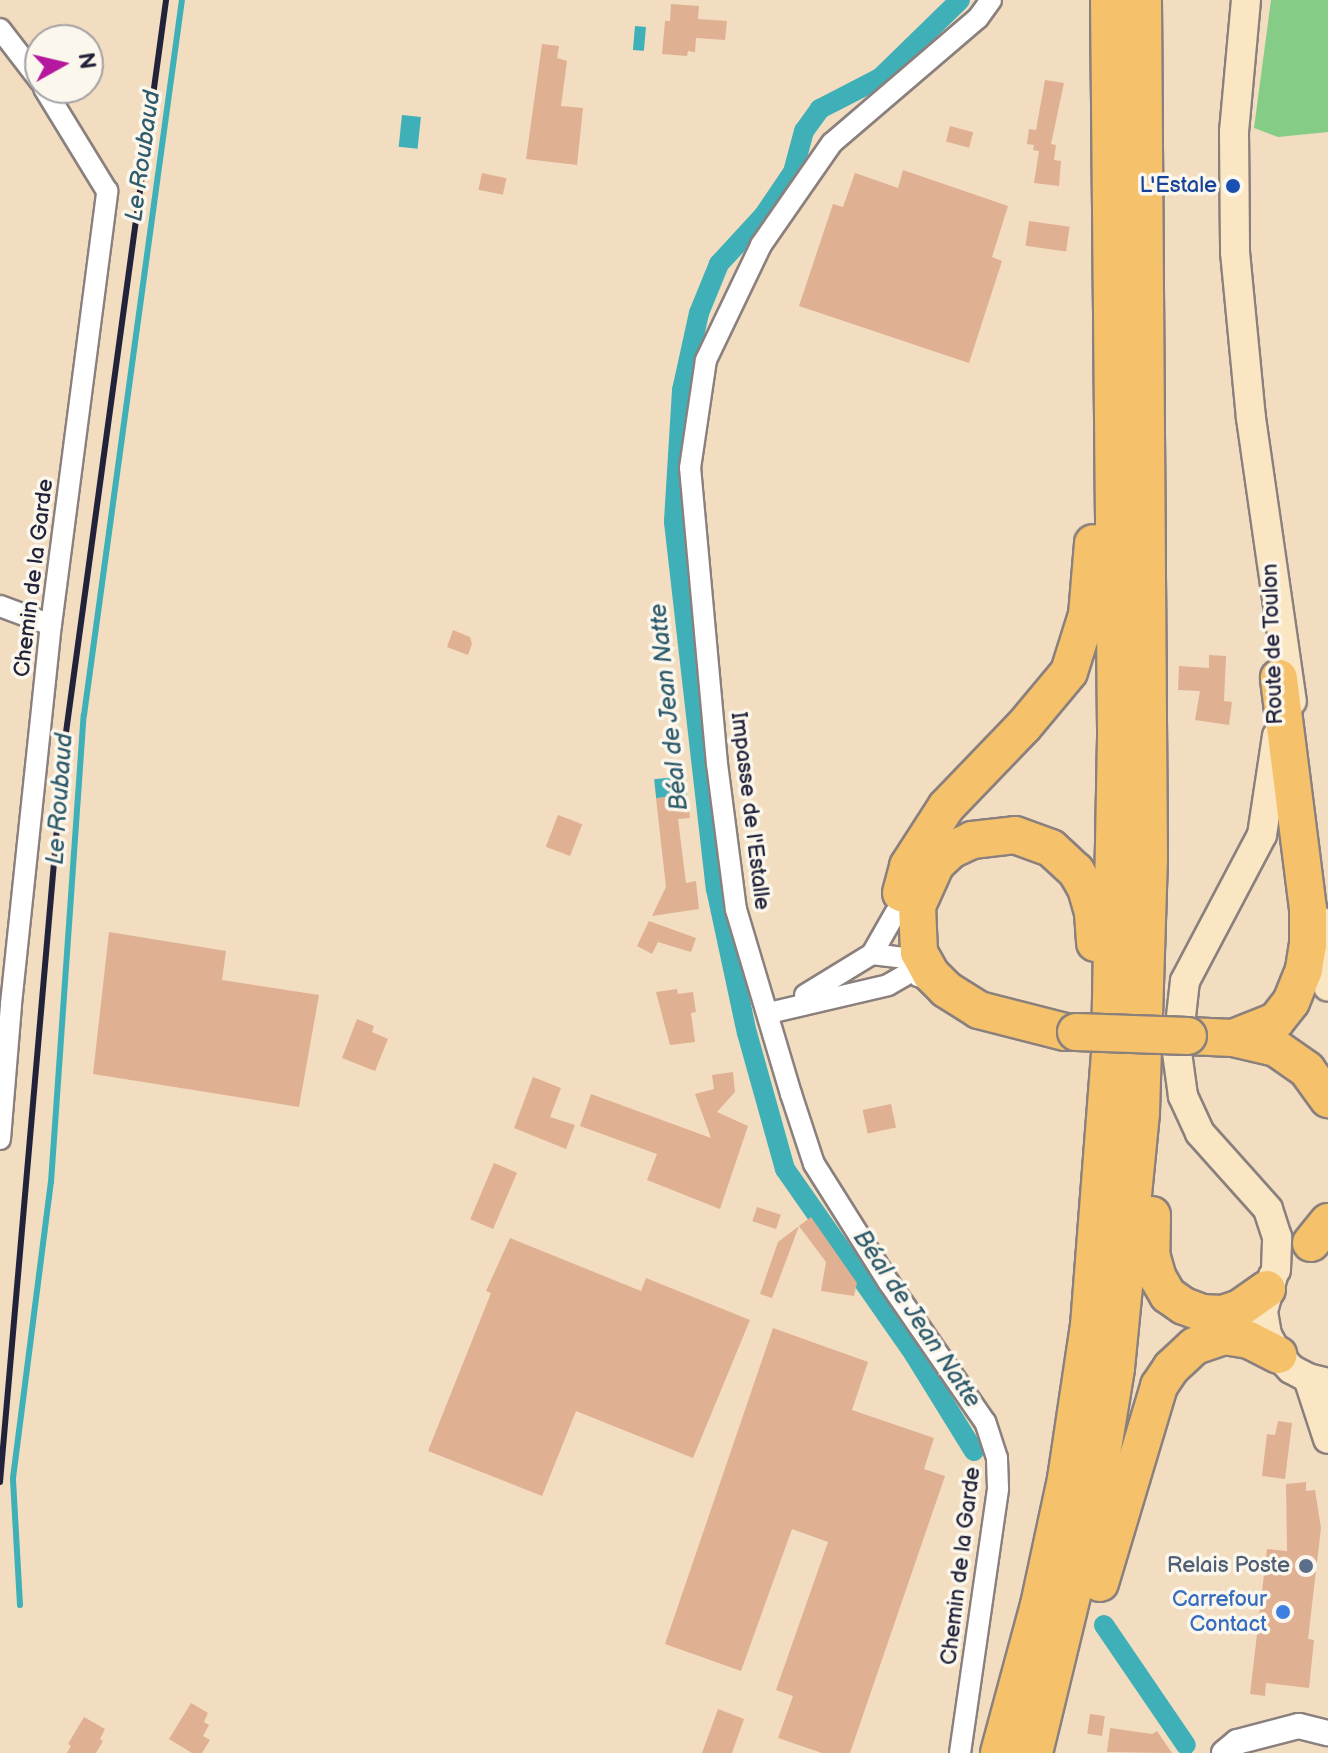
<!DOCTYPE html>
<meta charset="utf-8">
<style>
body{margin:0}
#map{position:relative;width:1328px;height:1753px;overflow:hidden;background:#f3ddc0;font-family:"Balsamiq Sans",sans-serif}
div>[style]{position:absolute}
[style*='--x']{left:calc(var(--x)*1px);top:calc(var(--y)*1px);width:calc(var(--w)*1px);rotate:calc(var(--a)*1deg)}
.green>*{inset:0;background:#85cc87}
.water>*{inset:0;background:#3fb0b7;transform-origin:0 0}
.stream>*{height:6px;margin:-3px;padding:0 3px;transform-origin:3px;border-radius:3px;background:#3fb0b7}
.canal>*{height:20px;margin:-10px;padding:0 10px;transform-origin:10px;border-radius:10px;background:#3fb0b7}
.building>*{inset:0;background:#dfb092;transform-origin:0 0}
.roads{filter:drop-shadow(2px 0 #8a807e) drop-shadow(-2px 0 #8a807e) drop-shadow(0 2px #8a807e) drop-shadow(0 -2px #8a807e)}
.minor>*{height:20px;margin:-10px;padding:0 10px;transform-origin:10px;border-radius:10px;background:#fff}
.tertiary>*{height:24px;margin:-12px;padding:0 12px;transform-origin:12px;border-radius:12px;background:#fff}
.secondary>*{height:28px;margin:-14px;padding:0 14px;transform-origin:14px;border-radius:14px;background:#fbe6c4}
.motorway>*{height:36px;margin:-18px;padding:0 18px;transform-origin:18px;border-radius:18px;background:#f5c16b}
.rail>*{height:6px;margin:-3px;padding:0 3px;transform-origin:3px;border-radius:3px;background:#22223b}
.bridges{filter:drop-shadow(2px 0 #8a807e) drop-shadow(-2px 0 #8a807e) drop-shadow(0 2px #8a807e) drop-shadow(0 -2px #8a807e)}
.motorway-bridge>*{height:36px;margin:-18px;padding:0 18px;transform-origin:18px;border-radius:18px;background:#f5c16b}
.dots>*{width:22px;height:22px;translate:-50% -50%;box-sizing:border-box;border:4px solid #fbf7ec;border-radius:50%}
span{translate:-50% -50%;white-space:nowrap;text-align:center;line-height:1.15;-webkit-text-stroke:7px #fbf7ec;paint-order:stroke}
.transit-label{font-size:22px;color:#164399}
.right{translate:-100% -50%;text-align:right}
.street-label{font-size:22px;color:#22223b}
.service-label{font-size:22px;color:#4e5e75}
.shop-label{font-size:22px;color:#366cbe}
.water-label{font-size:24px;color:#2e5b6d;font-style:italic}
.north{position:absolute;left:24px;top:24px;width:80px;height:80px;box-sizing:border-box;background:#fbf7ec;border:2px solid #a4a2a5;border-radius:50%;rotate:82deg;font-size:22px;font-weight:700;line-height:32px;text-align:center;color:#22223b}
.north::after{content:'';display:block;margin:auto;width:28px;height:36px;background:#b5179e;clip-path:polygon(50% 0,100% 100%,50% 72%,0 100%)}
</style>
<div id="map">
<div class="green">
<i style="clip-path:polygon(1271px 0,1328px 0,1328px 132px,1278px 137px,1254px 128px)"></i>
</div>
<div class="water">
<i style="left:635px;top:26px;width:11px;height:24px;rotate:5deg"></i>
<i style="left:402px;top:115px;width:19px;height:32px;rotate:6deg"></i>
<i style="left:685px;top:776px;width:19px;height:31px;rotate:84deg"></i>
</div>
<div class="stream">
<i style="--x:959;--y:0;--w:1;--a:0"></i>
<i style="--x:20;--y:1605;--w:127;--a:-93.2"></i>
<i style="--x:13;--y:1478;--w:298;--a:-82.7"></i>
<i style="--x:51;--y:1182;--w:468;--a:-86"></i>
<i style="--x:84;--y:715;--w:722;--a:-82.2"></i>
</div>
<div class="canal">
<i style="--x:960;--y:0;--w:112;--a:135.7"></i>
<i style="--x:880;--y:78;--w:68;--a:152.7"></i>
<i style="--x:820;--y:109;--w:27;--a:126"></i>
<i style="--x:804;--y:131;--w:42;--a:105"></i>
<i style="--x:793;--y:172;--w:52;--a:124"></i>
<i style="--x:764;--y:215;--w:67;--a:132.6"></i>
<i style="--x:719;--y:264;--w:53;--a:112.2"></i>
<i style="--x:699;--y:313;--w:79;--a:102.4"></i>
<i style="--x:682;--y:390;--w:132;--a:93.5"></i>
<i style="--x:674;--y:522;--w:369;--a:83.5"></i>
<i style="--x:716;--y:889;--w:147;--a:77.9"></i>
<i style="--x:747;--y:1033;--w:141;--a:74.4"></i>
<i style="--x:785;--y:1169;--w:226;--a:55.1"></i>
<i style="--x:914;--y:1354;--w:114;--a:58.3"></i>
<i style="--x:1104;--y:1625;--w:145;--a:55.7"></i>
</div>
<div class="building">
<i style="clip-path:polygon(671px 4px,699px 6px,698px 19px,727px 21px,725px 40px,696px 38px,695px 52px,688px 51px,687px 56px,662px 54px,665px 21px,670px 21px)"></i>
<i style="clip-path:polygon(542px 44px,559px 46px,557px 58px,567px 61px,561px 106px,583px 108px,577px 165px,526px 159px)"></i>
<i style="clip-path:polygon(1045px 80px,1064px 83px,1051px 144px,1056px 145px,1054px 160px,1061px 161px,1059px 186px,1034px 183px,1039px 151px,1033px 150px,1034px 145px,1027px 144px,1029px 129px,1036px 130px)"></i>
<i style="left:950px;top:126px;width:24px;height:16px;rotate:15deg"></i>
<i style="clip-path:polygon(903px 170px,1008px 206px,992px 257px,1002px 261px,969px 363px,799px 306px,833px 204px,843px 207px,855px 173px,898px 188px)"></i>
<i style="left:482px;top:173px;width:25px;height:17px;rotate:12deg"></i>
<i style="left:1029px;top:221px;width:41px;height:25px;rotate:8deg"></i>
<i style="clip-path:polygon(453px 630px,470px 637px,472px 644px,468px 655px,447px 647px)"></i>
<i style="clip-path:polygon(1209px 655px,1226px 656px,1224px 701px,1232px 702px,1229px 725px,1195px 720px,1200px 691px,1178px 690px,1179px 666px,1209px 668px)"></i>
<i style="clip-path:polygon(687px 795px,690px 818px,678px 819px,686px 883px,696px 881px,699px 909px,652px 916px,666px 887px,656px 798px)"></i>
<i style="left:558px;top:815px;width:26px;height:34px;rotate:21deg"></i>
<i style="clip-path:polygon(649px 921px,696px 938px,691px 952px,658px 942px,652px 954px,637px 946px)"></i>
<i style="clip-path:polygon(109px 932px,226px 951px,222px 980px,319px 995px,299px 1107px,93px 1074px)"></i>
<i style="clip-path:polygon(677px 989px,678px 994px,693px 992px,696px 1012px,691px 1013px,695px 1042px,670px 1045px,656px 992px)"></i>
<i style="clip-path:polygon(357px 1019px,374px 1026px,372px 1032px,388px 1039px,375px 1071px,342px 1058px)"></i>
<i style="clip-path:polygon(733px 1072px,735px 1092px,717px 1112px,748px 1126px,720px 1209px,647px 1180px,657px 1154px,580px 1126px,591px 1094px,711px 1138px,695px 1094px,714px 1089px,712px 1075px)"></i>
<i style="clip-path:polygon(533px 1077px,561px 1088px,550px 1117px,575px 1125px,566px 1149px,514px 1128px)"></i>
<i style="left:891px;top:1104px;width:24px;height:29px;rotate:78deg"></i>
<i style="left:494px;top:1163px;width:25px;height:61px;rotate:23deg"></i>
<i style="left:757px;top:1207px;width:25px;height:15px;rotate:18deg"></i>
<i style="clip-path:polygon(811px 1217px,857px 1283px,854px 1296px,821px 1291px,826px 1262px,799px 1226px)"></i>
<i style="clip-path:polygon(799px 1226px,772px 1298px,760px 1294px,778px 1242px)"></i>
<i style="clip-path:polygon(510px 1238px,641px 1291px,646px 1278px,750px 1320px,693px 1458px,576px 1411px,542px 1496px,428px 1451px,491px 1293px,486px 1291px)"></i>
<i style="clip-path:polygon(773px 1328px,868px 1362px,852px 1410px,934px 1438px,924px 1469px,945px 1476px,850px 1753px,822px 1753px,778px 1738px,793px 1696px,776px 1690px,828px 1542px,792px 1529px,741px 1671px,665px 1644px)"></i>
<i style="clip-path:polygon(1278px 1421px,1292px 1423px,1285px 1479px,1262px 1476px,1267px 1434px,1275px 1435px)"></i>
<i style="clip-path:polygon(1306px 1482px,1306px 1491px,1315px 1490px,1321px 1528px,1308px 1639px,1314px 1640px,1309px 1688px,1266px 1683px,1265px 1696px,1250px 1694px,1267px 1549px,1287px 1551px,1286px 1484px)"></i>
<i style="clip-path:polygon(191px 1703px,208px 1713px,204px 1722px,209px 1725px,203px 1736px,210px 1740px,202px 1753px,192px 1753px,169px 1739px)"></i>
<i style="clip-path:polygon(718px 1709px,744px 1719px,732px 1753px,702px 1753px)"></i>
<i style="left:1090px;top:1714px;width:15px;height:20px;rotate:8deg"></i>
<i style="clip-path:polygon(84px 1717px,105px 1729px,100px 1739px,103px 1741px,96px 1753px,67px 1753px,71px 1746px,68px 1744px)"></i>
<i style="clip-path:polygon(1110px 1728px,1152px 1734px,1157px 1731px,1172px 1753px,1107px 1752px)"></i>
</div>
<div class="roads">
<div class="minor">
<i style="--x:0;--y:29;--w:66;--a:52.4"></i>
<i style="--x:0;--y:606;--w:54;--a:20.4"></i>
<i style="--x:872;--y:954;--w:34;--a:7"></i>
<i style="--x:906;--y:958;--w:22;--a:56"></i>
<i style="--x:805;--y:995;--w:79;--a:-31.5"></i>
<i style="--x:872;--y:954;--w:48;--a:-60.3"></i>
<i style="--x:769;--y:1013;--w:122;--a:-13.2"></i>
<i style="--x:888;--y:985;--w:24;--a:-30"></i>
<i style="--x:909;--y:973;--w:23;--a:-65"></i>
<i style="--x:0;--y:1139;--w:135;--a:-85.3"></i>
<i style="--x:11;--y:1004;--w:381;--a:-84"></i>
<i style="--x:51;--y:625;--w:438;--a:-82.6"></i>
<i style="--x:107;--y:191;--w:121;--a:-121.5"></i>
<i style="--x:960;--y:1753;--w:268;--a:-81.8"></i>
<i style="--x:998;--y:1488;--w:30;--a:-92"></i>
<i style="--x:997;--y:1458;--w:38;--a:-108"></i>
<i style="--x:985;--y:1422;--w:169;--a:-124.6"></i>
<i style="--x:889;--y:1283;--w:141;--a:-122.2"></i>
<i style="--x:814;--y:1164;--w:74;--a:-108.2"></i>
<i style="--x:791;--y:1094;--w:192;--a:-106.6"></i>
<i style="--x:736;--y:910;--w:147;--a:-97.4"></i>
<i style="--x:717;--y:764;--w:297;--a:-95.2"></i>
<i style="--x:690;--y:468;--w:109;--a:-81.6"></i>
<i style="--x:706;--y:360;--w:127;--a:-64.4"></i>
<i style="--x:761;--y:245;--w:124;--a:-55.2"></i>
<i style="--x:832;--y:143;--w:192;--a:-40.6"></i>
<i style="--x:978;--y:18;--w:22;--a:-54"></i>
</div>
<div class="tertiary">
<i style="--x:1224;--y:1753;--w:17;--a:-40"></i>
<i style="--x:1237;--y:1742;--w:64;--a:-14.5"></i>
<i style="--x:1299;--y:1726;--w:30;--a:14"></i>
</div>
<div class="secondary">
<i style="--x:1246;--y:0;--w:132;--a:95.2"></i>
<i style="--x:1234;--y:131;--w:121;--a:89.5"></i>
<i style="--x:1235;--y:252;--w:167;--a:84.5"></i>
<i style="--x:1251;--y:418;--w:286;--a:81.8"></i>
<i style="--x:1320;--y:921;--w:66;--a:83.1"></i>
<i style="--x:1276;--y:1270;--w:33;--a:-88"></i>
<i style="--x:1277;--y:1237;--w:29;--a:-108"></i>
<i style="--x:1268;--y:1209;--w:102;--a:-131.8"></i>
<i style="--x:1200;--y:1133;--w:41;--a:-114.7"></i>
<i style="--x:1183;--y:1096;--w:44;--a:-97.8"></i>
<i style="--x:1177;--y:1052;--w:71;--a:-83.6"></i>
<i style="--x:1185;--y:981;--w:165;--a:-62.2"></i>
<i style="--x:1262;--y:835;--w:100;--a:-81.4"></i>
<i style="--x:1273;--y:1276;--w:37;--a:106"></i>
<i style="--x:1263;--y:1312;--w:23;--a:80"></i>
<i style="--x:1267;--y:1335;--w:23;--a:61"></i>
<i style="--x:1278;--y:1355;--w:19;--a:47"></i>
<i style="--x:1291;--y:1369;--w:19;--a:28"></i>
<i style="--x:1308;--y:1378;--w:21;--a:14"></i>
<i style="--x:1308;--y:1378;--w:64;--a:71.8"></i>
</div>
<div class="motorway">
<i style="--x:901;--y:893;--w:28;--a:-75"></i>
<i style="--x:908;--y:866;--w:70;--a:-57.2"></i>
<i style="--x:946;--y:807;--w:112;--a:-46.1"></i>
<i style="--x:1024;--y:726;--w:70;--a:-50.2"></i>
<i style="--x:1069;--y:672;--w:60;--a:-72.5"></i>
<i style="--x:1087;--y:615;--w:72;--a:-85.2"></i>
<i style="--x:1065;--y:1032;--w:89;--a:-165.7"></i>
<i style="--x:979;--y:1010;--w:39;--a:-148"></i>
<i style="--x:946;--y:989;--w:21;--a:-135"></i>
<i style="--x:931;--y:974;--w:25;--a:-119"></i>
<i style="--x:919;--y:952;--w:46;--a:-92.5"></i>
<i style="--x:917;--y:906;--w:46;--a:-65.7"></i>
<i style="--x:936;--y:864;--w:21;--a:-43"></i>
<i style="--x:951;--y:850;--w:23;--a:-25"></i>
<i style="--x:972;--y:840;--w:43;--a:-6.6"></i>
<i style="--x:1015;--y:835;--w:38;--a:20"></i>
<i style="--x:1051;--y:848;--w:34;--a:43"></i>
<i style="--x:1076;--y:871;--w:20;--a:60"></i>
<i style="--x:1086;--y:888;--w:26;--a:74"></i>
<i style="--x:1093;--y:913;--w:30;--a:86"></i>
<i style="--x:1188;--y:1036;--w:45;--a:2.5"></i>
<i style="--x:1233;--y:1038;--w:44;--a:13.1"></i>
<i style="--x:1276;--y:1048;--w:38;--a:35"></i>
<i style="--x:1307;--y:1070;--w:36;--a:54"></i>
<i style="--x:1233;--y:1038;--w:46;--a:-21.6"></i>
<i style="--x:1276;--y:1021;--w:24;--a:-52"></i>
<i style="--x:1291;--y:1002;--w:35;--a:-68"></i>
<i style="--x:1304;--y:969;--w:24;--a:-81"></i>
<i style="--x:1308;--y:945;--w:36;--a:-90"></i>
<i style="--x:1308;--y:909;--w:233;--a:-97.2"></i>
<i style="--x:1152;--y:1215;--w:39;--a:91"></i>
<i style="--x:1151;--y:1254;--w:25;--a:74"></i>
<i style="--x:1158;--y:1278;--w:20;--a:60"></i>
<i style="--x:1168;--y:1295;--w:19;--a:35"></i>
<i style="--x:1184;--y:1306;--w:19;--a:21"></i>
<i style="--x:1202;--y:1313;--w:20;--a:3"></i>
<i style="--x:1222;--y:1314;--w:19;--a:-18"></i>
<i style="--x:1240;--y:1308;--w:33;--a:-35"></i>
<i style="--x:1311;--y:1243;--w:27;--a:-51"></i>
<i style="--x:1100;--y:1583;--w:206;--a:-73.3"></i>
<i style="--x:1159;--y:1386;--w:22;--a:-56"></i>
<i style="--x:1171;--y:1368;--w:33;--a:-43"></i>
<i style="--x:1195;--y:1346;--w:31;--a:-19"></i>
<i style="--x:1224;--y:1336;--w:25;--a:9"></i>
<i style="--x:1249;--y:1340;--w:33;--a:27"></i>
<i style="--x:999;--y:1753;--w:153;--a:-74.9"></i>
<i style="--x:1039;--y:1605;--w:129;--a:-77.9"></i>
<i style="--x:1066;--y:1479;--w:155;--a:-81.5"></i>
<i style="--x:1089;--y:1326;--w:277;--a:-85.6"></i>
<i style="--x:1110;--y:1050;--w:321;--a:-88.9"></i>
<i style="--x:1116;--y:729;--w:729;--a:-90.55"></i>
<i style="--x:1034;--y:1753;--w:251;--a:-76.4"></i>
<i style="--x:1093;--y:1509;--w:143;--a:-80.7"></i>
<i style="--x:1116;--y:1368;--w:257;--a:-84.4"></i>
<i style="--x:1141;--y:1112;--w:251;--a:-88.2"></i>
<i style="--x:1149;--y:861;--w:861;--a:-90.4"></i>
</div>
</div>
<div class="rail">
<i style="--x:0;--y:1482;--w:738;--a:-85.02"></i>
<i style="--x:64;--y:747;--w:754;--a:-82.22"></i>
</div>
<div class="bridges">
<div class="motorway-bridge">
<i style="--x:1076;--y:1032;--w:112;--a:2"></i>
</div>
</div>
<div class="dots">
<i style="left:1233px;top:186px;background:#1a4fb4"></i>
<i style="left:1306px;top:1566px;background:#5c6f8a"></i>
<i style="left:1283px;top:1612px;background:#3f7fe0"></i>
</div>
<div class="transit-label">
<span class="right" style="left:1217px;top:186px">L'Estale</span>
</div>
<div class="street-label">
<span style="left:34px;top:578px;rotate:-83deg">Chemin de la Garde</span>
<span style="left:1273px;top:644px;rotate:-92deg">Route de Toulon</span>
<span style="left:750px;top:811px;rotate:83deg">Impasse de l'Estalle</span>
<span style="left:961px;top:1566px;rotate:-83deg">Chemin de la Garde</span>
</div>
<div class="service-label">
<span class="right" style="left:1290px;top:1566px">Relais Poste</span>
</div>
<div class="shop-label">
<span class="right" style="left:1267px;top:1612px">Carrefour<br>Contact</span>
</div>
<div class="water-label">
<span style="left:143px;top:156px;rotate:-82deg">Le Roubaud</span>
<span style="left:669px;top:707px;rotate:-96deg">Béal de Jean Natte</span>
<span style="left:60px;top:799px;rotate:-86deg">Le Roubaud</span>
<span style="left:917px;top:1319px;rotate:56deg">Béal de Jean Natte</span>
</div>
<div class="north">N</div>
</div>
